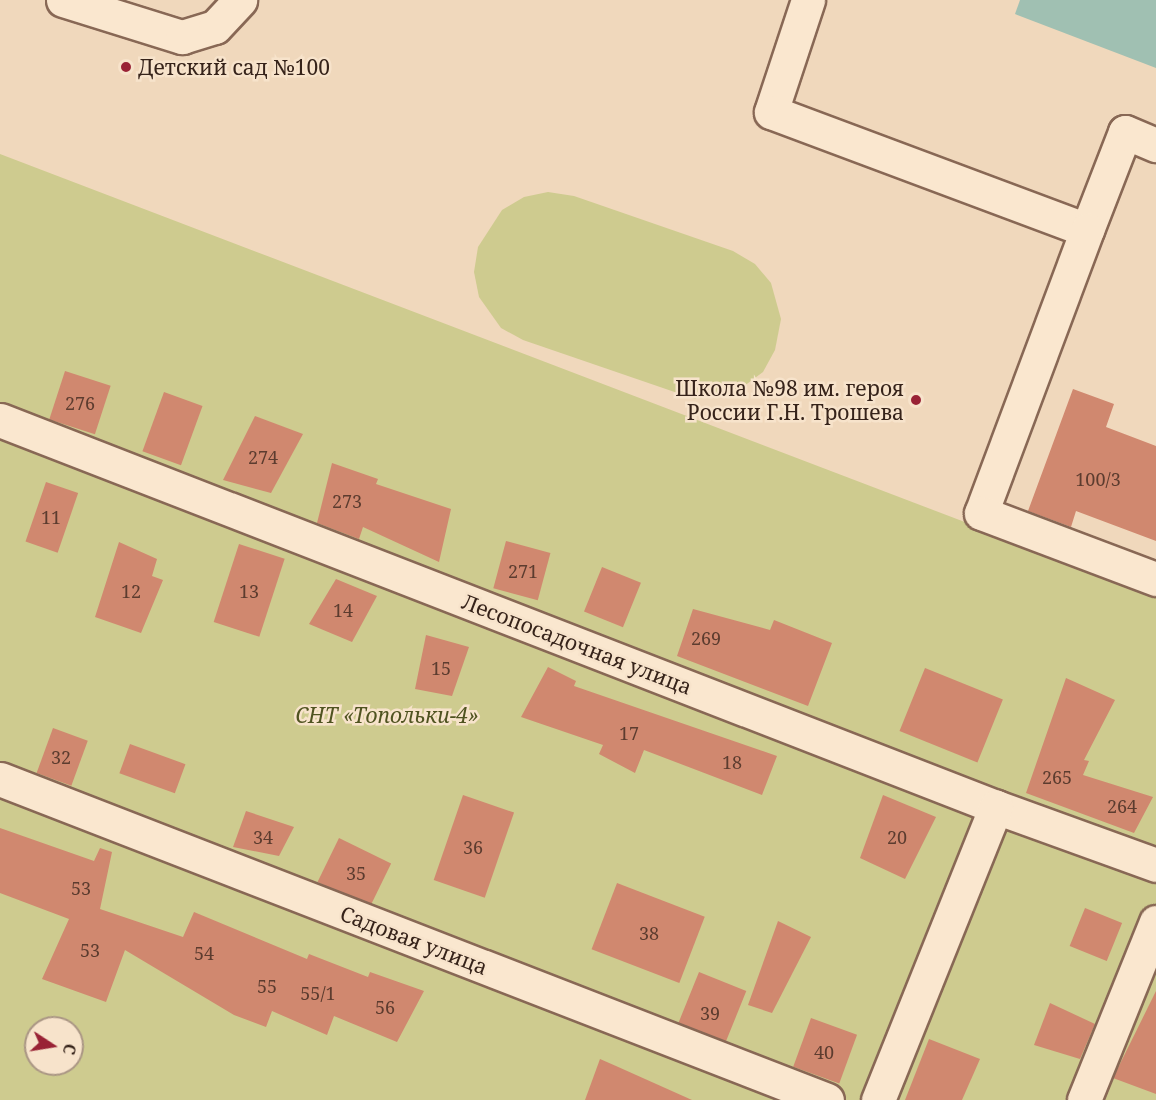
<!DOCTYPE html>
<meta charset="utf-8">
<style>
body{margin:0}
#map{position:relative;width:1156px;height:1100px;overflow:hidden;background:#f0d8bc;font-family:"Noto Serif",serif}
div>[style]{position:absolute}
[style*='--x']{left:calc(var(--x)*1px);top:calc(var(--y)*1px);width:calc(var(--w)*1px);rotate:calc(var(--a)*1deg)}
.green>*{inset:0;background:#cecb8f}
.water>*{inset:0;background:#a0c0b2}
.building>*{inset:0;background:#d0886f;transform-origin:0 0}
.roads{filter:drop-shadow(2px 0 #886855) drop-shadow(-2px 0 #886855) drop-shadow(0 2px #886855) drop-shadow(0 -2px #886855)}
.minor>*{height:33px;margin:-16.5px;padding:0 16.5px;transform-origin:16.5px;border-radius:16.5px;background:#fae7cf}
.dots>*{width:16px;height:16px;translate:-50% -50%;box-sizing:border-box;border:3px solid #f7e3cb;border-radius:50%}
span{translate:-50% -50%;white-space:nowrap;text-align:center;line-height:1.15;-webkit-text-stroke:5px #f7e3cb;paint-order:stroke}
.number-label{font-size:18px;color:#5c3c2f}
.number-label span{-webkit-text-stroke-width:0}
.poi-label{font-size:21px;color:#36231a}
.left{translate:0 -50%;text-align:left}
.right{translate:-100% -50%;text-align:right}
.street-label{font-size:21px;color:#36231a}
.park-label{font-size:21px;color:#4f5320;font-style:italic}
.north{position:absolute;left:24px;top:1016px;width:60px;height:60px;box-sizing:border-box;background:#f7e3cb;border:2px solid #aa9684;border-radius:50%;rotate:102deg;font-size:16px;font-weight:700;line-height:24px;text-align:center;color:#36231a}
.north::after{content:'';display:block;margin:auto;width:21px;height:27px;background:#992235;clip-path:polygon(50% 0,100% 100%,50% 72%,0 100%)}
</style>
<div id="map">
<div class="green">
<i style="clip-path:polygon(evenodd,0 154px,1156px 595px,1156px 1100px,0 1100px,0 154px,36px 1028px,72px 1028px,72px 1064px,36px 1064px,36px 1028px)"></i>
<i style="clip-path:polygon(548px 192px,574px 196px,733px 251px,755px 264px,771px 283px,781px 319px,775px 350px,763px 372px,732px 395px,695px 399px,523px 340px,501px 328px,479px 297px,474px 272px,478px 247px,502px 210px,524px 197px)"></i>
</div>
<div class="water">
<i style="clip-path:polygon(1020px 0,1156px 0,1156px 68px,1015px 14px)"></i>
</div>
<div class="building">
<i style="left:65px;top:371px;width:48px;height:51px;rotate:18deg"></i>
<i style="clip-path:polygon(1073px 389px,1114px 404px,1106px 427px,1156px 446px,1156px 541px,1076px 511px,1071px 527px,1028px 511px)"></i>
<i style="left:164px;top:392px;width:41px;height:63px;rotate:20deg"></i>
<i style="clip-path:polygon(255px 416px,303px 434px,271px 493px,223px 480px)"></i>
<i style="clip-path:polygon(332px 463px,378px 479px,376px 484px,451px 509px,439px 562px,363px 527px,359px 539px,317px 523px)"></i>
<i style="left:46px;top:482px;width:34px;height:63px;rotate:19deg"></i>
<i style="left:506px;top:541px;width:46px;height:49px;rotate:15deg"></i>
<i style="clip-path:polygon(119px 542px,157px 559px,152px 576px,163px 580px,141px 633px,95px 617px)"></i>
<i style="left:239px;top:544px;width:48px;height:82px;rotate:18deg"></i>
<i style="left:602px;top:567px;width:42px;height:48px;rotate:22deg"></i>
<i style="clip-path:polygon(336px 579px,377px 596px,352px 642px,309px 624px)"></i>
<i style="clip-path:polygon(693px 609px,770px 630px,774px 620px,832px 643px,808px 706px,677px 656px)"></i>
<i style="clip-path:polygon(426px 635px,469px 647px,452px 696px,415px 689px)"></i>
<i style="clip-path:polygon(548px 667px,576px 681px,574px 686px,777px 756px,762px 795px,644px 750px,635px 773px,599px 754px,603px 745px,521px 717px)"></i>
<i style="left:925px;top:668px;width:84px;height:68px;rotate:22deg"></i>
<i style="clip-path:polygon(1066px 678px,1115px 700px,1084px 760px,1089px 761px,1083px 775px,1153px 797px,1134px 833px,1026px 793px)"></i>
<i style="left:53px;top:728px;width:37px;height:48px;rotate:20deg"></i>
<i style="left:130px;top:744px;width:59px;height:31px;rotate:20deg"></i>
<i style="left:463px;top:795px;width:54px;height:90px;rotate:19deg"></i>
<i style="clip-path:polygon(883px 795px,936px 817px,905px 879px,860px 858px)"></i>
<i style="clip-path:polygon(246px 811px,294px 827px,279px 856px,233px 847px)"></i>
<i style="clip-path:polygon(0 828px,94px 861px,100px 848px,112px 852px,100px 909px,183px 937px,194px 912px,307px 959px,309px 954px,368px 977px,370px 972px,424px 991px,397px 1042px,334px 1016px,327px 1035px,272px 1011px,266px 1027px,234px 1015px,125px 950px,106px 1002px,42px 979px,69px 919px,0 893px)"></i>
<i style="left:339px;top:838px;width:58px;height:49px;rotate:26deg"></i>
<i style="left:617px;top:883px;width:94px;height:71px;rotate:21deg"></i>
<i style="left:1085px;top:908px;width:40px;height:41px;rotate:22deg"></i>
<i style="clip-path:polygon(778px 921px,811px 937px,772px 1013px,748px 1005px)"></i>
<i style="left:699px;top:972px;width:51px;height:55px;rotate:22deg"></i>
<i style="clip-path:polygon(1156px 991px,1156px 1094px,1113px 1078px)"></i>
<i style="clip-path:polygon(1050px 1003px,1095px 1024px,1080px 1059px,1034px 1045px)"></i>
<i style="left:811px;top:1018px;width:49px;height:52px;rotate:20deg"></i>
<i style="clip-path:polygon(929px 1039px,980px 1059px,962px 1100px,905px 1100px)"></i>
<i style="clip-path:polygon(600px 1059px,616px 1066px,692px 1100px,585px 1100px)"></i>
</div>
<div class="roads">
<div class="minor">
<i style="--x:63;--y:0;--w:125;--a:17.3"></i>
<i style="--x:182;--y:37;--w:34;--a:-17"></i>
<i style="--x:215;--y:27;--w:37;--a:-47"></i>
<i style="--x:808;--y:0;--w:118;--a:108.3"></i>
<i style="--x:771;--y:112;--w:337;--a:20.5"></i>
<i style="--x:1087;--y:230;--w:105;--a:-68.8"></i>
<i style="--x:1125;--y:132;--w:34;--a:23"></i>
<i style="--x:1087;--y:230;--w:302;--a:110.5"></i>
<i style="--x:981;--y:513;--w:187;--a:20.7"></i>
<i style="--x:0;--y:420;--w:1069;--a:21.23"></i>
<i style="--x:996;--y:807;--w:170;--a:19.9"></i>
<i style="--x:0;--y:779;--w:887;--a:21.21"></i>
<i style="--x:878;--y:1100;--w:316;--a:-68.1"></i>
<i style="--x:1084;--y:1100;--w:192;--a:-68"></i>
</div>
</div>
<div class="dots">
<i style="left:126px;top:67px;background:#992235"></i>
<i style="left:916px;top:400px;background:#992235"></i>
</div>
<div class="number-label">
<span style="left:80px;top:403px">276</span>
<span style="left:263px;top:457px">274</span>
<span style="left:1098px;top:479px">100/3</span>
<span style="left:347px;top:501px">273</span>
<span style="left:51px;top:517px">11</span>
<span style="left:523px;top:571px">271</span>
<span style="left:131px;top:591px">12</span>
<span style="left:249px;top:591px">13</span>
<span style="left:343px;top:610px">14</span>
<span style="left:706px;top:638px">269</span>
<span style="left:441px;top:668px">15</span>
<span style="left:629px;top:733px">17</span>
<span style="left:61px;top:757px">32</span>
<span style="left:732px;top:762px">18</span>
<span style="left:1057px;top:777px">265</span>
<span style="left:1122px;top:806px">264</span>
<span style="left:263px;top:837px">34</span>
<span style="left:897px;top:837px">20</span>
<span style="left:473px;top:847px">36</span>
<span style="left:356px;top:873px">35</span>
<span style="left:81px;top:888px">53</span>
<span style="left:649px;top:933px">38</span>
<span style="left:90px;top:950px">53</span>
<span style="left:204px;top:953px">54</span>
<span style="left:267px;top:986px">55</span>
<span style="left:318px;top:993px">55/1</span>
<span style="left:385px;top:1007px">56</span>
<span style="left:710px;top:1013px">39</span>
<span style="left:824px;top:1052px">40</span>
</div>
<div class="poi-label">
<span class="left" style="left:138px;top:67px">Детский сад №100</span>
<span class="right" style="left:904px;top:400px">Школа №98 им. героя<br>России Г.Н. Трошева</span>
</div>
<div class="street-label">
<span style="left:577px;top:644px;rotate:21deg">Лесопосадочная улица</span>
<span style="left:414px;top:940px;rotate:21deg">Садовая улица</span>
</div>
<div class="park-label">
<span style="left:387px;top:715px">СНТ «Топольки-4»</span>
</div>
<div class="north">С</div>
</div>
